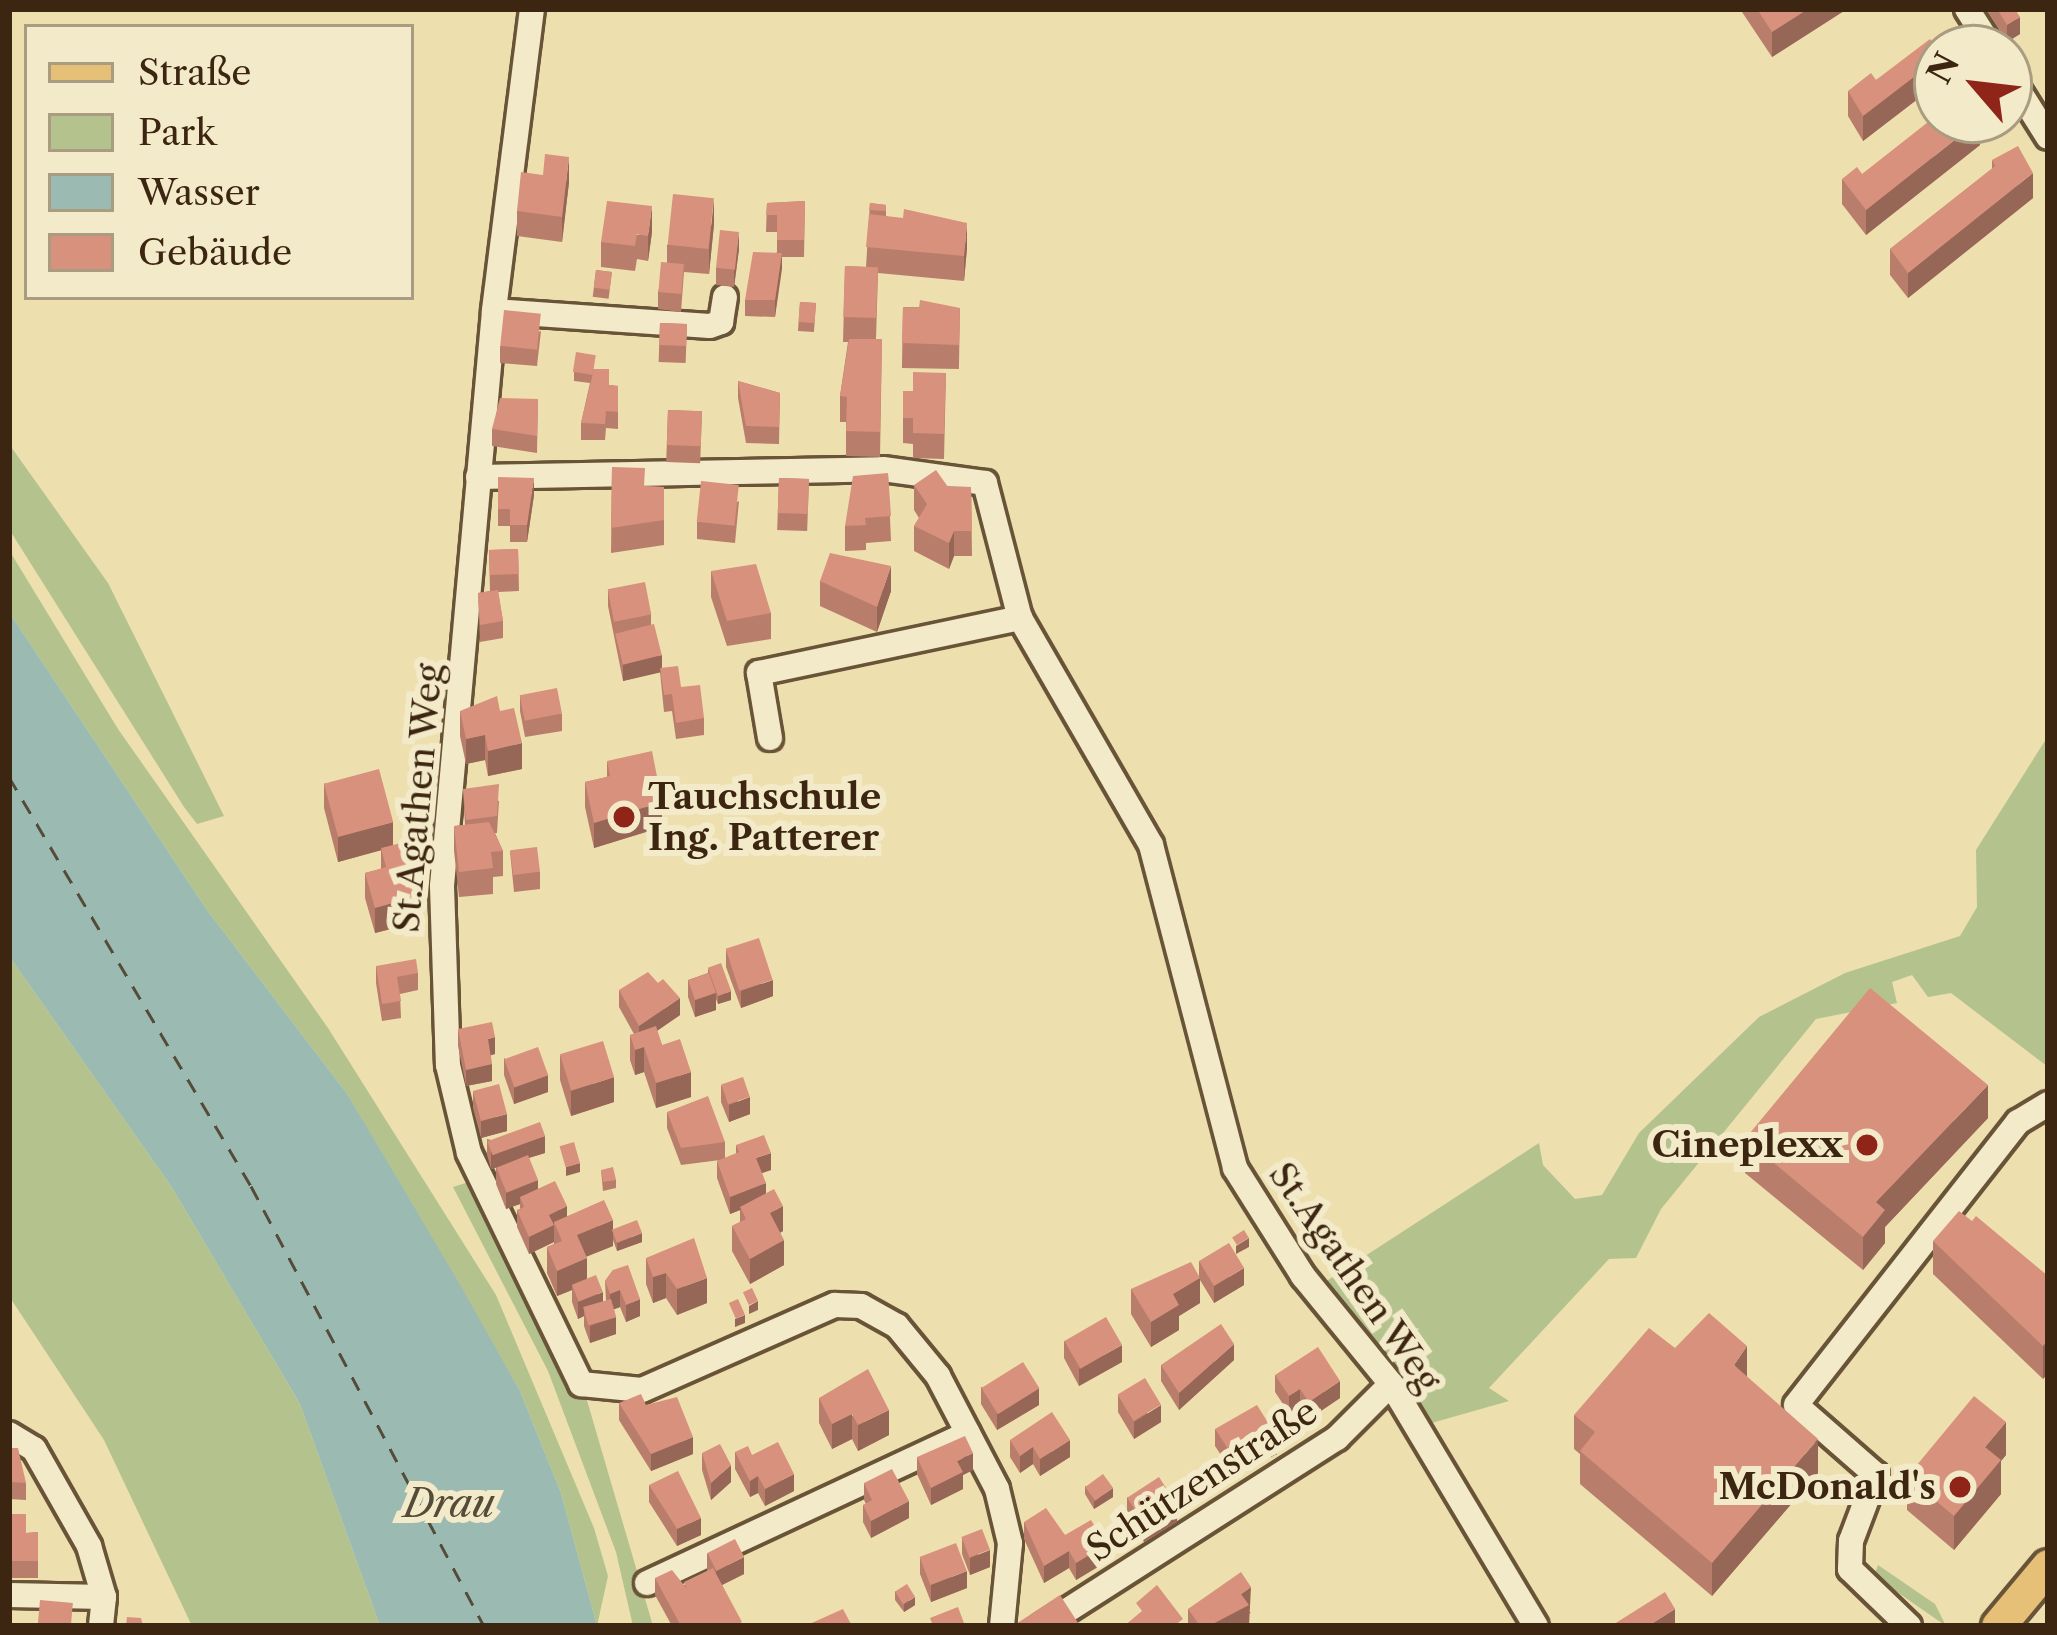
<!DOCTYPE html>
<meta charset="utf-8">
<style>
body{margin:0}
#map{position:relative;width:2057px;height:1635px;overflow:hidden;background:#eddfae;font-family:"Libre Caslon Text",serif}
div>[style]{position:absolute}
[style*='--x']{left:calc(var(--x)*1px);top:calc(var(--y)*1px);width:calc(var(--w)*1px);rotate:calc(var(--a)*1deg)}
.green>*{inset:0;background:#b4c38e}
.water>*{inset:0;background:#9bbbb2}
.ferry>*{height:3px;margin-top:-1.5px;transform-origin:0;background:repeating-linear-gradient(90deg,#544b39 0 15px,transparent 0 27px)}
.roads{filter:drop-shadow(3px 0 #695438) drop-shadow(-3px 0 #695438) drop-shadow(0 3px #695438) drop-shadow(0 -3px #695438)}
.minor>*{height:24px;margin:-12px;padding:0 12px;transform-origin:12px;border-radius:12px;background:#f3eaca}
.major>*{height:33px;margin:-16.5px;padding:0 16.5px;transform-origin:16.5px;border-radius:16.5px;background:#e6c077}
.wall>*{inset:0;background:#b97d6b;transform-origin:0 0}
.shaded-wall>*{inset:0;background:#966657}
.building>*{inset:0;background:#d7917c;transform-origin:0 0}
.dots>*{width:33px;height:33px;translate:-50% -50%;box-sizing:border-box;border:6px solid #f3eaca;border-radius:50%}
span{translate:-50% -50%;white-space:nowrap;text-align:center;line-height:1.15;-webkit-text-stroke:12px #f3eaca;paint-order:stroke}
.poi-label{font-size:36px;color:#3d2611;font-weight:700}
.left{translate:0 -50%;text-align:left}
.right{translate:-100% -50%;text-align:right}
.street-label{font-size:36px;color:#3d2611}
.water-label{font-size:39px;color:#544b39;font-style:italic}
.frame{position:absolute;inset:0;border:12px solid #3d2611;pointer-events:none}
.legend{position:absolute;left:24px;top:24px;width:390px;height:276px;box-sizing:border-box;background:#f3eaca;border:3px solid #aa9c80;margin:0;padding:15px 21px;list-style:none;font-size:36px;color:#3d2611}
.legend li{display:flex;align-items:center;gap:24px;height:60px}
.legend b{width:60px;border:3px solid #aa9c80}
.north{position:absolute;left:1913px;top:24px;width:120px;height:120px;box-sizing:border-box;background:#f3eaca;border:3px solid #aa9c80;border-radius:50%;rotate:298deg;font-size:33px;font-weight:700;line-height:48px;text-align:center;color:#3d2611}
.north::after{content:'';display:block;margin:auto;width:42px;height:54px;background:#8f2418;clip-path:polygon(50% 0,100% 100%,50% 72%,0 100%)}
</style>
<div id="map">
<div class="green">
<i style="clip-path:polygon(9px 444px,108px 583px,224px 816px,197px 824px,184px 807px,9px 529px)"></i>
<i style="clip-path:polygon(9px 550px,118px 729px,328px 1028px,496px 1295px,594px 1528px,608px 1576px,597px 1626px,561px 1493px,520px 1391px,348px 1095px,207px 910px,9px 612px)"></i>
<i style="clip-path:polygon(2048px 736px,2048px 1067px,1951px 993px,1928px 997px,1912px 975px,1892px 982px,1897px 1003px,1816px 1019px,1661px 1209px,1636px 1258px,1609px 1259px,1489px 1388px,1509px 1401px,1428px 1424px,1319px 1286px,1539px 1143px,1543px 1165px,1575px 1199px,1602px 1195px,1639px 1133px,1759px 1017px,1845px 973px,1960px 936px,1977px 907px,1976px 850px)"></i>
<i style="clip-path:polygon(9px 956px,171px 1186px,300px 1404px,380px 1626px,192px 1626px,104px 1440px,9px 1296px)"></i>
<i style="clip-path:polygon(472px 1181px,586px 1397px,653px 1626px,633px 1626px,616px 1552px,548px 1371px,453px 1187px)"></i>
<i style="clip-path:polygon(1878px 1565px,1935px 1604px,1946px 1626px,1874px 1576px)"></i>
</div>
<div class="water">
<i style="clip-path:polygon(9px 612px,207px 910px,348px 1095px,459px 1283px,520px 1391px,561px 1493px,597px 1626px,380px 1626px,300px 1404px,171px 1186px,9px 956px)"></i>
</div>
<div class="ferry">
<i style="--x:9;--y:777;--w:475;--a:59.4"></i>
<i style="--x:251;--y:1186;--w:498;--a:62.1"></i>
</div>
<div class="roads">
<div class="minor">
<i style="--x:532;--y:9;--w:304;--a:97.2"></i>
<i style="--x:494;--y:311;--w:577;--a:95.17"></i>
<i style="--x:442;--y:886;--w:179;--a:88.1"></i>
<i style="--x:448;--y:1065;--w:90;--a:76.6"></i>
<i style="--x:469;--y:1153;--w:257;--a:64.1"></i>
<i style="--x:581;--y:1384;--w:61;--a:5.6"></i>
<i style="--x:642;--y:1390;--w:211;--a:-23.8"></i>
<i style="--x:835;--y:1305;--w:26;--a:2"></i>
<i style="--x:861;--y:1306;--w:41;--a:29.1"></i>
<i style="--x:897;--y:1326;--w:65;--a:50.6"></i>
<i style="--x:938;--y:1376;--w:127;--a:62.4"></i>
<i style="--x:997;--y:1489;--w:56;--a:76.5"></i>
<i style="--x:1010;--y:1543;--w:83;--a:95.5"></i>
<i style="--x:1967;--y:9;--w:46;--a:57.3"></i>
<i style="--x:2009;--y:75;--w:73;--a:57.8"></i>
<i style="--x:508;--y:312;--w:202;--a:4"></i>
<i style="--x:710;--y:326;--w:12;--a:-20"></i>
<i style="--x:721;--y:322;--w:25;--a:-81"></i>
<i style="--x:478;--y:477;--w:405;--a:-1.1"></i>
<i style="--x:883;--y:469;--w:103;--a:7.8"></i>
<i style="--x:985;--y:483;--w:139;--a:75.5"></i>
<i style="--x:1020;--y:618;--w:262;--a:60"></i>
<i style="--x:1151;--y:845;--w:334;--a:75.4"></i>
<i style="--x:1235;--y:1168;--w:128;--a:57.8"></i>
<i style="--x:1303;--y:1276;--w:139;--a:50.8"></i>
<i style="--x:1391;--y:1384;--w:282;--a:59.1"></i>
<i style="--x:770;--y:738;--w:66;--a:-99.6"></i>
<i style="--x:759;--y:673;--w:267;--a:-11.9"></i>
<i style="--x:9;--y:1434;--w:29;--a:31"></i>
<i style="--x:34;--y:1449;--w:112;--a:60.4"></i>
<i style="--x:89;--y:1546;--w:53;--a:73.6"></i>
<i style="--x:104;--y:1597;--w:29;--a:96"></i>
<i style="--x:647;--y:1583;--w:354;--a:-25"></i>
<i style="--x:9;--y:1595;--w:95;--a:1.2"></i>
<i style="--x:1043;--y:1626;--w:349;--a:-32.6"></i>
<i style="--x:1337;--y:1438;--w:76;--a:-45"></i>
<i style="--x:1909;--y:1626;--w:82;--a:-136"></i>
<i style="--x:1850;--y:1569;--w:28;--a:-88"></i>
<i style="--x:1851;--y:1541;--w:71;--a:-69.3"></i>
<i style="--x:1876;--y:1475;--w:106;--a:-138.8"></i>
<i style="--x:1796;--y:1405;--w:360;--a:-51.9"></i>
<i style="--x:2018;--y:1122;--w:35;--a:-31"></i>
</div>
<div class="major">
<i style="--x:1998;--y:1626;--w:78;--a:-50.2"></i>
</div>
</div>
<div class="wall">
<i style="clip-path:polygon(1740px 9px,1847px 9px,1772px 57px)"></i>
<i style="clip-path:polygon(2015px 9px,2020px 34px,2007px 42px,1987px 10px)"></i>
<i style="clip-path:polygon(1937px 49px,1937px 108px,1930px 113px,1919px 98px,1863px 141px,1848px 116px,1848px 91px,1876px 80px)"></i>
<i style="clip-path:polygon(1980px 145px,1866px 235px,1842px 204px,1842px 179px)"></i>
<i style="clip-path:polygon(1992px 160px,2033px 198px,1908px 298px,1890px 275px,1890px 249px,1992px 169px)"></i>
<i style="clip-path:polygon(569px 182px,562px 242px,517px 236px,517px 211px)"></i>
<i style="clip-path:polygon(805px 201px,804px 257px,782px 257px,775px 317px,745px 316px,745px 300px,777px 252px,777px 232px,766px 232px,767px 203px)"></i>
<i style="clip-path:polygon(870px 203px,886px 205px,886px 216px,967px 248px,964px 281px,878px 273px,876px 339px,882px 339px,880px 457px,846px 456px,846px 422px,840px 422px,840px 396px,848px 342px,843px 342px,845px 266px,866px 267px)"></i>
<i style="clip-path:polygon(714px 224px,709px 274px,684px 272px,681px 312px,658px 309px,658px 292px,667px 262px,667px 245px)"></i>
<i style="clip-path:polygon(652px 232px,648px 261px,637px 259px,635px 271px,601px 267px,601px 242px)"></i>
<i style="clip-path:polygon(739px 249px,734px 287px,716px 285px,716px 268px)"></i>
<i style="left:596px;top:270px;width:16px;height:27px;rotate:7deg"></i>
<i style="left:800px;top:302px;width:16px;height:29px;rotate:4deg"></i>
<i style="left:903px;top:307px;width:57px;height:61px;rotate:1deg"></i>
<i style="left:660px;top:323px;width:27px;height:39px;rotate:2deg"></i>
<i style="clip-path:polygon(541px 331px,537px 366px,500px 363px,500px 346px)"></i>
<i style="clip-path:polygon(595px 369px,609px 385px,618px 386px,618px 429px,606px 428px,605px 440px,581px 440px,581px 423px,590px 383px,574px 381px,574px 372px)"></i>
<i style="clip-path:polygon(946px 373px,944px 459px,913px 458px,913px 444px,903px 443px,903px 418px,913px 391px)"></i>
<i style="clip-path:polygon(738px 381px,780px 393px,779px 444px,746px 443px,738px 398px)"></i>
<i style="clip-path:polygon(538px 399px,537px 453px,492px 446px,492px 429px)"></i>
<i style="left:668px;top:410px;width:34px;height:52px;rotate:2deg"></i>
<i style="clip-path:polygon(612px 467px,645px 486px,664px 487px,664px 545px,611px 553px)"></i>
<i style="clip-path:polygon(888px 473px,891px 541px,866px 543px,866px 550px,845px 551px,845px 526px)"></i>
<i style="clip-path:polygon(498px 477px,534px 495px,527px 542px,510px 542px,510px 526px,498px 526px)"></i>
<i style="left:779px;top:478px;width:30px;height:52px;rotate:2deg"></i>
<i style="clip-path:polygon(914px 485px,971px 487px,972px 556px,954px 556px,949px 569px,914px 551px,914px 526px,919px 518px,914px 510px)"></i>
<i style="clip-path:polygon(739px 501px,735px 543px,697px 539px,697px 522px)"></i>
<i style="clip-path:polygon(518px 549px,519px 591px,498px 592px,503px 621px,503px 638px,480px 642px,478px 593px,490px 591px,489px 550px)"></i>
<i style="clip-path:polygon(711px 571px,771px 613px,771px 639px,727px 646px,711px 597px)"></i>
<i style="clip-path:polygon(820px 581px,891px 591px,877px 632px,820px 606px)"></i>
<i style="clip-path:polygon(608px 589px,651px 614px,651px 624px,662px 668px,681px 687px,704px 718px,704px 735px,676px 739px,672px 711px,664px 712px,660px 672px,623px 681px,608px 606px)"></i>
<i style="clip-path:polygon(520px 695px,562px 714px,562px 731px,525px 737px,520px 711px)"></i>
<i style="clip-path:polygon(460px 711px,500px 711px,522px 769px,488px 776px,485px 760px,466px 764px,460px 736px)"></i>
<i style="clip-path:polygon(607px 761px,662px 827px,594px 848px,585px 807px,585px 782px,607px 777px)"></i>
<i style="clip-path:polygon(324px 783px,393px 845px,414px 923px,375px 933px,365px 898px,365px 873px,381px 869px,381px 850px,338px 862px,324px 808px)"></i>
<i style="clip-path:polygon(463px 789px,499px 801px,497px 833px,495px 833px,503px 851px,503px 876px,493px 877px,493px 894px,459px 897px,454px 851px,454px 826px,465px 825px)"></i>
<i style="clip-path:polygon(510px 851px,540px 872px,540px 889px,514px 892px)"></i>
<i style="clip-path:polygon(726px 950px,773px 996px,741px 1008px,726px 967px)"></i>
<i style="clip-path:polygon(376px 966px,418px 973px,418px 990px,400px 994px,401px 1018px,382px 1021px,376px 983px)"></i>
<i style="clip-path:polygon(708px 968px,731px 1000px,718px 1004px,716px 999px,716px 1010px,695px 1017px,688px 997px,688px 980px,708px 973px)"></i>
<i style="clip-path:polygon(619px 990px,680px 1015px,657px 1031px,662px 1045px,691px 1097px,656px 1108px,644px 1072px,635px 1075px,630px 1060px,630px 1035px,634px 1034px,619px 1007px)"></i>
<i style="clip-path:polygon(458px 1029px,495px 1054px,491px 1055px,492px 1081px,466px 1086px,458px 1046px)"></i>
<i style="clip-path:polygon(560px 1055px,614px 1102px,571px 1116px,560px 1080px)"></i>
<i style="clip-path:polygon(504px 1058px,548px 1092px,514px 1104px,504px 1075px)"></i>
<i style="clip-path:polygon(721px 1085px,750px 1114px,729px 1122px,721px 1102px)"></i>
<i style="clip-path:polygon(473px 1091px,507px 1131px,481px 1138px,473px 1108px)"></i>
<i style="clip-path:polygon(667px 1112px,725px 1142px,725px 1158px,736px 1154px,736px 1145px,771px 1170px,762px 1173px,766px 1193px,783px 1231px,780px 1233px,784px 1265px,750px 1284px,732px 1251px,732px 1226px,740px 1222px,740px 1210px,730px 1214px,717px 1178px,717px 1161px,720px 1160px,681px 1165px,667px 1128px)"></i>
<i style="clip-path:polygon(1988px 1118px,1885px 1227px,1885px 1243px,1863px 1270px,1745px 1173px,1745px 1139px)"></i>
<i style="clip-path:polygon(487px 1139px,545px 1153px,529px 1158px,538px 1189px,567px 1216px,613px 1230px,642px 1242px,617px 1251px,613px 1240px,613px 1246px,586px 1257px,587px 1279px,603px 1302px,606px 1301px,605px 1281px,613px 1270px,640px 1316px,626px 1322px,620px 1307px,614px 1309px,616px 1334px,590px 1343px,584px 1326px,584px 1316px,578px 1319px,572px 1302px,572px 1290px,557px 1296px,547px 1273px,547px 1247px,554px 1244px,554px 1229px,554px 1242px,529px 1254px,517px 1227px,517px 1210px,520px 1209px,520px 1204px,506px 1209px,496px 1184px,496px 1168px,491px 1169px,487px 1155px)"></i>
<i style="clip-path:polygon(601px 1170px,616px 1180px,616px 1188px,603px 1191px)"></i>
<i style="clip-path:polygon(1933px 1241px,2048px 1276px,2048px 1373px,2043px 1379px,1933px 1274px)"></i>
<i style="clip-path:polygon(646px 1258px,707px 1303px,677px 1315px,666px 1298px,653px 1303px,646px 1284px)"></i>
<i style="clip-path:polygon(1199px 1261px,1244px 1285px,1214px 1303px,1200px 1280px,1200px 1303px,1179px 1316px,1179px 1330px,1151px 1347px,1131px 1314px,1131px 1289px,1199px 1276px)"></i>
<i style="clip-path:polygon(1064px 1341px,1122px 1362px,1079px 1386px,1064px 1358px)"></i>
<i style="clip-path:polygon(1675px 1348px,1747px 1377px,1818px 1473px,1712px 1596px,1580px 1484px,1580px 1454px,1574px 1449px,1574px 1415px)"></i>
<i style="clip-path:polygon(1234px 1360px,1179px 1410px,1161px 1381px,1161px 1365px)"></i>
<i style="clip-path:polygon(1275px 1375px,1340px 1398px,1309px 1419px,1300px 1406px,1289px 1413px,1275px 1392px)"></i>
<i style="clip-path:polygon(981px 1387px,1039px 1405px,997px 1430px,981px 1404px)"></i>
<i style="clip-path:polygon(1118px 1395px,1161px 1422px,1134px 1439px,1118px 1412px)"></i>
<i style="clip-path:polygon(819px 1398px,889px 1435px,858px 1451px,852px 1439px,832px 1449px,819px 1423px)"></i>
<i style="clip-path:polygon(619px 1403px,646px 1405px,693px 1454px,651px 1471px,619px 1420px)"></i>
<i style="clip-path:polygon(1215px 1429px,1277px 1454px,1234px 1475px,1215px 1446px)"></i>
<i style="clip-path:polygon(1010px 1440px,1070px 1457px,1040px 1476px,1033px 1464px,1020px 1473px,1010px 1457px)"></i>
<i style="clip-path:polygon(9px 1448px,26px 1483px,26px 1500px,9px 1499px)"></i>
<i style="clip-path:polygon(735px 1452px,752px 1455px,794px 1491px,765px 1506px,758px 1493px,750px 1497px,735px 1469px)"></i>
<i style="clip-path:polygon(702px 1453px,731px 1482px,711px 1500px,702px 1470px)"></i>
<i style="clip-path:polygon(2006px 1455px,2001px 1461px,2001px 1494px,1954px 1550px,1907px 1510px,1907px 1477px)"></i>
<i style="clip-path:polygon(917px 1457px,973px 1470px,963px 1475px,963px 1489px,931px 1505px,917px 1474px)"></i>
<i style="clip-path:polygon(864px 1483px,909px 1518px,871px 1538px,863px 1522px,863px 1505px,866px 1504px,864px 1500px)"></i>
<i style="clip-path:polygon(649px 1485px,701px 1535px,677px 1546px,649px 1502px)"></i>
<i style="clip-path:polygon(1085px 1486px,1113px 1497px,1094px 1509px,1085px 1494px)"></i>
<i style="clip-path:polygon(1127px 1497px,1177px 1522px,1144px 1542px,1127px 1514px)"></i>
<i style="clip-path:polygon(9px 1514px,26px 1533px,38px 1532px,38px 1578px,9px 1578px)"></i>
<i style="clip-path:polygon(1024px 1522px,1065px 1535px,1106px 1562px,1076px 1580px,1069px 1568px,1044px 1583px,1024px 1539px)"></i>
<i style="clip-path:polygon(962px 1537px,990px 1567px,970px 1575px,962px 1554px)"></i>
<i style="clip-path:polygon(707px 1553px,744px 1574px,722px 1585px,742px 1626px,672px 1626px,655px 1595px,655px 1578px,684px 1585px,707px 1571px)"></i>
<i style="clip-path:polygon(920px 1557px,967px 1588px,931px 1602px,920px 1574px)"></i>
<i style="clip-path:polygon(895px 1591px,915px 1605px,904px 1612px,895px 1600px)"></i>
<i style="clip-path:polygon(1188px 1609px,1251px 1612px,1249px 1614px,1249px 1626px,1188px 1626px)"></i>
</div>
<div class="shaded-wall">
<i style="clip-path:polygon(1808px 9px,1847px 9px,1772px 57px,1772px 32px)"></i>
<i style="clip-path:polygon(2020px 17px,2020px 34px,2007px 42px,2007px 25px)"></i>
<i style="clip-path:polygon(1919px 73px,1919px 98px,1863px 141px,1863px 116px)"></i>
<i style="clip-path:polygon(1937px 82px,1937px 108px,1930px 113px,1930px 88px)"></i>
<i style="clip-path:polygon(1980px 120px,1980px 145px,1866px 235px,1866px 210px)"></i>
<i style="clip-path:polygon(569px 157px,569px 182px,562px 242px,562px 217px)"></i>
<i style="clip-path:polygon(2033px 173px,2033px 198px,1908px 298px,1908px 273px)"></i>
<i style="clip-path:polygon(714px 198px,714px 224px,709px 274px,709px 249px)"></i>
<i style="clip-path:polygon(652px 206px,652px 232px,648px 261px,648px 236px)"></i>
<i style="clip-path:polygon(967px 223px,967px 248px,964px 281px,964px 256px)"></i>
<i style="clip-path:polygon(739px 232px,739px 249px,734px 287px,734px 271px)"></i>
<i style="clip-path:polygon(782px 253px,782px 269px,775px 317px,775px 300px)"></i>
<i style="clip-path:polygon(534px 478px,534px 495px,527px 542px,527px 525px)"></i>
<i style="clip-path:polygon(954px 531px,954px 556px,949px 569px,949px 543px)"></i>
<i style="clip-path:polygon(891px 566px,891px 591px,877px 632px,877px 607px)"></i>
<i style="clip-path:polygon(662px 655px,662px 672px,623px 681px,623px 664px)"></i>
<i style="clip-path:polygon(485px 735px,485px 760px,466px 764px,466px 739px)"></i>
<i style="clip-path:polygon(522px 743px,522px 769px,488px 776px,488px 751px)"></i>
<i style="clip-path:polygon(662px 802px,662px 827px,594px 848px,594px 823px)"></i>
<i style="clip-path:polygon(393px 822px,393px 847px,338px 862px,338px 836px)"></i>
<i style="clip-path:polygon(414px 897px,414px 923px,375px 933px,375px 908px)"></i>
<i style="clip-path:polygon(773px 980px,773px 996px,741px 1008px,741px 991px)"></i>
<i style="clip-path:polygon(731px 991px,731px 1000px,718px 1004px,718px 996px)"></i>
<i style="clip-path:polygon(716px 993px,716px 1010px,695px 1017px,695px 1000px)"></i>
<i style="clip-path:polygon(680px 998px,680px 1015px,639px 1043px,639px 1026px)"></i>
<i style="clip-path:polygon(495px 1037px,495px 1054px,488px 1056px,488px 1039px)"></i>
<i style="clip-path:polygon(644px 1047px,644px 1072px,635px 1075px,635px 1050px)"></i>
<i style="clip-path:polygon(492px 1064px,492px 1081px,466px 1086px,466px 1070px)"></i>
<i style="clip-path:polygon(691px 1072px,691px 1097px,656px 1108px,656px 1083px)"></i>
<i style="clip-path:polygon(548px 1075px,548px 1092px,514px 1104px,514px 1087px)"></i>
<i style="clip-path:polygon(614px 1077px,614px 1102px,571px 1116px,571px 1091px)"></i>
<i style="clip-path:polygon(1988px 1085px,1988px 1118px,1885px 1227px,1885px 1243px,1863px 1270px,1863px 1237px,1876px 1202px)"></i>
<i style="clip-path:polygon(750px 1097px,750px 1114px,729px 1122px,729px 1105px)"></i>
<i style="clip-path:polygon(507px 1114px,507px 1131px,481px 1138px,481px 1121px)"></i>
<i style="clip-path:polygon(545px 1136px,545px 1153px,491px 1169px,491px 1152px)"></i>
<i style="clip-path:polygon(771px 1153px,771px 1170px,756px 1175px,756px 1158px)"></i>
<i style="clip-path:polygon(580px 1163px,580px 1172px,566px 1176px,566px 1167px)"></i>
<i style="clip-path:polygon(538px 1180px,538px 1197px,520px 1197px,520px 1204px,506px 1209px,506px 1192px)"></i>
<i style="clip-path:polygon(766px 1183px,766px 1200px,730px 1214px,730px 1197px)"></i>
<i style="clip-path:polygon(567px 1206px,567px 1223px,554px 1222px,554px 1242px,529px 1254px,529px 1237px,549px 1215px)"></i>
<i style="clip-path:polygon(783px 1206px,783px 1231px,770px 1238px,770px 1213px)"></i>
<i style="clip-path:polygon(613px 1220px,613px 1246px,577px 1260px,577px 1235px)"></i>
<i style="clip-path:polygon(642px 1233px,642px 1242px,617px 1251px,617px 1243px)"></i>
<i style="clip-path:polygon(1249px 1238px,1249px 1247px,1236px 1254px,1236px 1246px)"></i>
<i style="clip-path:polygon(784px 1240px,784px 1265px,750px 1284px,750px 1259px)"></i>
<i style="clip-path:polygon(587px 1258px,587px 1283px,572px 1285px,572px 1290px,557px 1296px,557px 1271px)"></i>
<i style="clip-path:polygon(1244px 1268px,1244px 1285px,1214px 1303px,1214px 1286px)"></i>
<i style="clip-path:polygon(666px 1273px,666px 1298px,653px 1303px,653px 1277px)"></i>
<i style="clip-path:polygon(707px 1278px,707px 1303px,677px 1315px,677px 1289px)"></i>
<i style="clip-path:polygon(1200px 1278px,1200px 1303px,1179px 1316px,1179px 1330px,1151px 1347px,1151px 1322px,1173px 1294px)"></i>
<i style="clip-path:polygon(620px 1290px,620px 1307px,610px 1311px,610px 1294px)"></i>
<i style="clip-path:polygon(603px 1292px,603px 1309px,584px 1309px,584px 1316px,578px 1319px,578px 1302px)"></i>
<i style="clip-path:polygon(640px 1299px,640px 1316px,626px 1322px,626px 1305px)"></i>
<i style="clip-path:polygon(758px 1301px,758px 1310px,749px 1314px,749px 1306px)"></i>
<i style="clip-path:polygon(745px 1315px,745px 1323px,735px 1327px,735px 1319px)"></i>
<i style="clip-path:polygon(616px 1317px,616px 1334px,590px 1343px,590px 1326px)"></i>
<i style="clip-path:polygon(2048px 1340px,2048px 1373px,2043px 1379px,2043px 1346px)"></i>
<i style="clip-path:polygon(1234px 1344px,1234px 1360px,1179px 1410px,1179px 1393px)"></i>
<i style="clip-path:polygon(1122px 1345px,1122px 1362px,1079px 1386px,1079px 1369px)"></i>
<i style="clip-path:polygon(1747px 1346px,1747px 1380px,1734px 1365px)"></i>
<i style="clip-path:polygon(1340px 1381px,1340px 1398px,1309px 1419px,1309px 1402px)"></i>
<i style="clip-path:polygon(1039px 1388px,1039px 1405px,997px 1430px,997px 1413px)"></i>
<i style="clip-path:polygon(1300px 1389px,1300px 1406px,1289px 1413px,1289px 1396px)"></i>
<i style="clip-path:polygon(1161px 1405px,1161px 1422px,1134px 1439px,1134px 1422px)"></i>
<i style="clip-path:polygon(889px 1410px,889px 1435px,858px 1451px,858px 1425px)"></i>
<i style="clip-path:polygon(852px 1414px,852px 1439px,832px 1449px,832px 1424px)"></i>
<i style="clip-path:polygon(2006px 1422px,2006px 1455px,2001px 1461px,2001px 1494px,1954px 1550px,1954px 1516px,1985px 1447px)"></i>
<i style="clip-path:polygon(693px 1437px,693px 1454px,651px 1471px,651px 1454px)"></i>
<i style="clip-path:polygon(1277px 1437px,1277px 1454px,1234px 1475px,1234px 1458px)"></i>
<i style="clip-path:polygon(1818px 1439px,1818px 1473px,1712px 1596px,1712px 1563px)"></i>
<i style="clip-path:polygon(1070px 1440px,1070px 1457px,1040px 1476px,1040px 1459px)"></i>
<i style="clip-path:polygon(1033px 1447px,1033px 1464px,1020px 1473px,1020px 1456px)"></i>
<i style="clip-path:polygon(973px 1453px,973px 1470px,963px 1475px,963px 1489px,931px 1505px,931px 1488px,957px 1461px)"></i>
<i style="clip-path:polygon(731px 1465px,731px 1482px,711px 1500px,711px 1483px)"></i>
<i style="clip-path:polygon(794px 1474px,794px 1491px,765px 1506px,765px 1489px)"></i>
<i style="clip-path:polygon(758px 1476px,758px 1493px,750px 1497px,750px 1481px)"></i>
<i style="clip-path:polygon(1113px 1488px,1113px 1497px,1094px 1509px,1094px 1501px)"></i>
<i style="clip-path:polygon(909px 1501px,909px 1518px,871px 1538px,871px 1521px)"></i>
<i style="clip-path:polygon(1177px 1505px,1177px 1522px,1144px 1542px,1144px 1525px)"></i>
<i style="clip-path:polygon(701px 1518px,701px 1535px,677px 1546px,677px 1529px)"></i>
<i style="clip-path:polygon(1106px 1545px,1106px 1562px,1076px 1580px,1076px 1563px)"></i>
<i style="clip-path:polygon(990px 1550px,990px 1567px,970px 1575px,970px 1558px)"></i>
<i style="clip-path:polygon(1069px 1551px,1069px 1568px,1044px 1583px,1044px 1566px)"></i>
<i style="clip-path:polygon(744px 1557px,744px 1574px,716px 1588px,716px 1571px)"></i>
<i style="clip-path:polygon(967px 1571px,967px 1588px,931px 1602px,931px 1585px)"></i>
<i style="clip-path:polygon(1251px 1587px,1249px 1626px,1209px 1626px,1241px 1594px)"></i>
<i style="clip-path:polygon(915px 1597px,915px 1605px,904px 1612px,904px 1604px)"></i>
<i style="clip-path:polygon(1675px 1609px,1675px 1626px,1648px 1626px)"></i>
</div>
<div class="building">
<i style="clip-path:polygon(1757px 9px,1808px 9px,1772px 32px)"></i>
<i style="clip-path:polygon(1997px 9px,2015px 9px,2020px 17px,2007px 25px)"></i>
<i style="clip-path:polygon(1930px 39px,1937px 49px,1937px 82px,1930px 88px,1919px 73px,1863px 116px,1848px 91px,1871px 73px,1876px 80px)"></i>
<i style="clip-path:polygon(1937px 115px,1937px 120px,1980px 120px,1866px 210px,1842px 179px,1857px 167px,1862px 174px)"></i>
<i style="clip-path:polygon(2018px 146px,2033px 173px,1908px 273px,1890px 249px,1995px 166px,1992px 160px)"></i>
<i style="clip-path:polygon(545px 154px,569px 157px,562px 217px,517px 211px,521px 172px,543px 175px)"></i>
<i style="left:673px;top:194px;width:41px;height:51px;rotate:6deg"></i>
<i style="clip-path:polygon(607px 201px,652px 206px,648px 236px,637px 234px,635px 246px,601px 242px)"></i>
<i style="clip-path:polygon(805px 201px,804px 240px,777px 240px,777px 215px,766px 215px,767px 203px)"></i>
<i style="clip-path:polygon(870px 203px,886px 205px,886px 211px,869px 210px)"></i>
<i style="clip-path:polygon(904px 209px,967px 223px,964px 256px,866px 247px,869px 214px,903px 218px)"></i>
<i style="left:720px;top:230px;width:19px;height:38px;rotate:6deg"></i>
<i style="clip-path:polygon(753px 252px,782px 253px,775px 300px,745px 300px)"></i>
<i style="left:661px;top:262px;width:23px;height:30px;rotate:5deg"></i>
<i style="left:845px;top:266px;width:33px;height:51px;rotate:2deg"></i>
<i style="left:596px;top:270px;width:16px;height:18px;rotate:7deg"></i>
<i style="clip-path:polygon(920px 300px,960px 308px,959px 345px,902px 343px,903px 307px,919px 308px)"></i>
<i style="left:800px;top:302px;width:16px;height:20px;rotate:4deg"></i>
<i style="left:504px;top:310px;width:37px;height:36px;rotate:6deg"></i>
<i style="left:660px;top:323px;width:27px;height:22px;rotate:2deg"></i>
<i style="clip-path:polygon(849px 339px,882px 339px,880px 432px,846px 431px,847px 397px,840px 396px)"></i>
<i style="left:576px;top:352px;width:20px;height:20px;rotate:9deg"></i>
<i style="clip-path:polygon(594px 369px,609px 369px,609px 385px,618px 386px,618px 412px,606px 411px,605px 424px,581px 423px)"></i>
<i style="clip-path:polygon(913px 372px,946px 373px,944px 434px,913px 433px,913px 418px,903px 418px,903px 391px,913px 391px)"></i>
<i style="clip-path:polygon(738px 381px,780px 393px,779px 427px,746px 426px)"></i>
<i style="clip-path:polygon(500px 398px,538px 399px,537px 436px,492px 429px)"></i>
<i style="left:668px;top:410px;width:34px;height:35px;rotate:2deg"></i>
<i style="clip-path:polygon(612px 467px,645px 468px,644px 486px,664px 487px,664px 520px,611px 528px)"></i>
<i style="clip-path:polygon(936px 470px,948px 487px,971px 487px,972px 531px,954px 531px,949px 543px,914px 526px,927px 504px,914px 485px)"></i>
<i style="clip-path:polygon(888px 473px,891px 516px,865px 518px,866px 525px,845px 526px,853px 476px)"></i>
<i style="clip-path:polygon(498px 477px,534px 478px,527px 525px,510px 525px,510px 509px,498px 509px)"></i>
<i style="left:779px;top:478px;width:30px;height:35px;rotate:2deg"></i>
<i style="left:701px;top:481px;width:38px;height:41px;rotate:6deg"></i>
<i style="left:518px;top:549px;width:25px;height:29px;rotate:88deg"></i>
<i style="clip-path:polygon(830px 553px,891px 566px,877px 607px,820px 581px)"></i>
<i style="clip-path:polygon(756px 564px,771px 613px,727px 621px,711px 571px)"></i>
<i style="left:645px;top:582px;width:33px;height:38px;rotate:79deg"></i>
<i style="clip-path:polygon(498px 590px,503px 621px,480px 625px,478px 593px)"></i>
<i style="left:654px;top:624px;width:32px;height:40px;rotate:76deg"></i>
<i style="clip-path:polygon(678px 666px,681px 687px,700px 685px,704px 718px,676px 723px,672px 694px,664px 695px,660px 668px)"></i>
<i style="left:557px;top:688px;width:26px;height:38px;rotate:79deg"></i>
<i style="clip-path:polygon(497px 696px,500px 711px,514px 708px,522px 743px,488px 751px,485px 735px,466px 739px,460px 711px)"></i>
<i style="clip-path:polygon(652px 751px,662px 802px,594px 823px,585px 782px,610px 776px,607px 761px)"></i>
<i style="left:379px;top:769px;width:55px;height:57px;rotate:75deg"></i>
<i style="clip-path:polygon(499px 784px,497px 816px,466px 820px,463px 789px)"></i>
<i style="clip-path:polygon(489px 822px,503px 851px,491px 852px,493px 868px,459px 872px,454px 826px)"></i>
<i style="clip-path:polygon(405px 842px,414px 897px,375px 908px,365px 873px,386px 867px,381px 848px)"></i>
<i style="left:537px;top:847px;width:25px;height:27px;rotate:83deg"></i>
<i style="left:759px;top:938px;width:44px;height:35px;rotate:72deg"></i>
<i style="clip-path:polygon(416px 959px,418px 973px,397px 977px,401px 1001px,382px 1004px,376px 966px)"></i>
<i style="left:721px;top:963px;width:30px;height:14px;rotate:70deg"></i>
<i style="clip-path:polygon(648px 972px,658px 983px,663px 979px,680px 998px,639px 1026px,619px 990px)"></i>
<i style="left:709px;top:973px;width:21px;height:22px;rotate:71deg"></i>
<i style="clip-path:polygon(1870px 988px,1988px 1085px,1876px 1202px,1885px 1210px,1863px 1237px,1745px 1139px)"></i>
<i style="clip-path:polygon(492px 1022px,495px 1037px,488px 1039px,492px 1064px,466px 1070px,458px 1029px)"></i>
<i style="clip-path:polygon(656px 1026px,662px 1045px,680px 1039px,691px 1072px,656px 1083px,644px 1047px,635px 1050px,630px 1035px)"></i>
<i style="left:603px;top:1041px;width:38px;height:45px;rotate:73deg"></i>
<i style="left:538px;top:1047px;width:30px;height:36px;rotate:70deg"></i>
<i style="left:743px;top:1077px;width:21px;height:23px;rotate:71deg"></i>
<i style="left:499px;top:1084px;width:31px;height:27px;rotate:75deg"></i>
<i style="clip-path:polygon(708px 1096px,725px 1142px,681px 1148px,667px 1112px)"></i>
<i style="left:540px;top:1122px;width:15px;height:56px;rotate:70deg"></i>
<i style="clip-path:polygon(764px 1135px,771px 1153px,756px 1158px,766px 1183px,730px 1197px,717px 1161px,739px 1152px,736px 1145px)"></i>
<i style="left:574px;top:1142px;width:22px;height:15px;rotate:74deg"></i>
<i style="left:528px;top:1155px;width:27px;height:34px;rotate:68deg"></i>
<i style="clip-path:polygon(613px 1167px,616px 1180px,603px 1182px,601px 1170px)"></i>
<i style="clip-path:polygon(555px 1181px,567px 1206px,549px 1215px,554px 1225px,529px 1237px,517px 1210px,524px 1207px,520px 1197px)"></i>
<i style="clip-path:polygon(774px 1189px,783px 1206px,770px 1213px,784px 1240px,750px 1259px,732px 1226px,746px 1219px,740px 1207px)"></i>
<i style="clip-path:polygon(604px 1200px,613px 1220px,577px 1235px,587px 1258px,557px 1271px,547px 1247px,562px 1241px,554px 1222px)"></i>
<i style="clip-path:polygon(1959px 1211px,1972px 1221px,1976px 1216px,2048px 1276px,2048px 1340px,2043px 1346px,1933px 1241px)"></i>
<i style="left:637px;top:1220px;width:14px;height:27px;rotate:69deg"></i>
<i style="left:1244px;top:1230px;width:9px;height:14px;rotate:58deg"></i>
<i style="clip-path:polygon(694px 1238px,707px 1278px,677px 1289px,666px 1273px,653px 1277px,646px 1258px)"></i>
<i style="left:1229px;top:1243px;width:29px;height:35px;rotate:59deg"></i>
<i style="clip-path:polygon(1191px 1262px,1200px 1278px,1173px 1294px,1179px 1305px,1151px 1322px,1131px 1289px)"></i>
<i style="clip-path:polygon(628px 1265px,640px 1299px,626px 1305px,620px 1290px,610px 1294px,605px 1281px,613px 1270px)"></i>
<i style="left:596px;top:1275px;width:18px;height:26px;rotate:68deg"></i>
<i style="left:752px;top:1288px;width:14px;height:10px;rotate:65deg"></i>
<i style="left:611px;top:1299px;width:19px;height:29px;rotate:74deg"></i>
<i style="left:738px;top:1299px;width:17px;height:10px;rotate:66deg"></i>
<i style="clip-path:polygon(1709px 1313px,1747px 1346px,1734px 1365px,1818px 1439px,1712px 1563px,1580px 1451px,1595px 1432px,1574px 1415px,1649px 1328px,1675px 1348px)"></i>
<i style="left:1106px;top:1317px;width:32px;height:48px;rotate:60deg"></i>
<i style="clip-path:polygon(1221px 1324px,1234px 1344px,1179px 1393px,1161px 1365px)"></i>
<i style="clip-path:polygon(1318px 1347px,1340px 1381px,1309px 1402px,1300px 1389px,1289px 1396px,1275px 1375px)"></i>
<i style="left:1023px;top:1362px;width:31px;height:49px;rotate:58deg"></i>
<i style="clip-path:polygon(868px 1369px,889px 1410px,858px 1425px,852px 1414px,832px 1424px,819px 1398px)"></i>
<i style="left:1145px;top:1378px;width:31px;height:32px;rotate:59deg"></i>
<i style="clip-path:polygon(641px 1394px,646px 1405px,677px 1397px,693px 1437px,651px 1454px,619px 1403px)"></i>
<i style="clip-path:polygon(1974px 1396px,2006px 1422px,1985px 1447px,2001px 1460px,1954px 1516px,1907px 1477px)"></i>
<i style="clip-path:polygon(1257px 1405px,1277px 1437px,1234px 1458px,1215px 1429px)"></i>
<i style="clip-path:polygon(1052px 1412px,1070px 1440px,1040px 1459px,1033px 1447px,1020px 1456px,1010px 1440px)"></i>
<i style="clip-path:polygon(965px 1436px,973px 1453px,957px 1461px,963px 1472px,931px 1488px,917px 1457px)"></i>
<i style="clip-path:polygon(778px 1442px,794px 1474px,765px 1489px,758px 1476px,750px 1481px,735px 1452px,748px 1446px,752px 1455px)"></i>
<i style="clip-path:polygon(720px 1444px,731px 1465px,711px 1483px,702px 1453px)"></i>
<i style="clip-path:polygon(9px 1448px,18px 1448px,26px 1483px,9px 1482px)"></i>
<i style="clip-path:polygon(892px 1469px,909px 1501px,871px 1521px,863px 1505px,872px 1500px,864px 1483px)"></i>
<i style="clip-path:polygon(678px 1471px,701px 1518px,677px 1529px,649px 1485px)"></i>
<i style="left:1103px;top:1474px;width:17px;height:22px;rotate:54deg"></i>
<i style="left:1159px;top:1477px;width:33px;height:38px;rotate:57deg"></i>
<i style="clip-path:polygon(1046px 1508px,1065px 1535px,1091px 1520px,1106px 1545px,1076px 1563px,1069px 1551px,1044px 1566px,1024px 1522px)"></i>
<i style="clip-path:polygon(9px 1514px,26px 1514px,26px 1533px,38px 1532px,38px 1561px,9px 1561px)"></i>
<i style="left:982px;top:1529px;width:22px;height:22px;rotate:69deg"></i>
<i style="left:735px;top:1539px;width:20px;height:31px;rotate:63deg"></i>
<i style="left:956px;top:1543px;width:30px;height:39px;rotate:69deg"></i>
<i style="clip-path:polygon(713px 1568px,742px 1622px,734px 1626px,681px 1626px,655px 1578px,672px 1570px,687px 1589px,684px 1582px)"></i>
<i style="clip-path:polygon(1241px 1572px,1251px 1587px,1241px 1594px,1249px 1605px,1209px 1626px,1200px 1626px,1188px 1609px)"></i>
<i style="left:907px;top:1584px;width:15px;height:14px;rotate:58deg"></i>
<i style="clip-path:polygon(1157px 1585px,1183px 1619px,1174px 1626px,1124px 1626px,1142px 1611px,1136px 1603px)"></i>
<i style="clip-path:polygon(1665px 1592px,1675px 1609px,1648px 1626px,1611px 1626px)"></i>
<i style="clip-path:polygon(1060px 1595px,1080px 1626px,1013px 1626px)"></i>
<i style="left:40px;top:1600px;width:33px;height:26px;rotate:5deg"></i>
<i style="clip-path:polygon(958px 1607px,965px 1626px,933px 1626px,930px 1618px)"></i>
<i style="clip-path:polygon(843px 1609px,852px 1626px,805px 1626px)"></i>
<i style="clip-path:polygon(127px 1617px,141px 1618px,143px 1626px,126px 1626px)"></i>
</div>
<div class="dots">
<i style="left:624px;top:817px;background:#8f2418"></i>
<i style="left:1867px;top:1145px;background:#8f2418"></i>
<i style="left:1960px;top:1487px;background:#8f2418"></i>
</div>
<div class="poi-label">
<span class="left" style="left:648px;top:817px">Tauchschule<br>Ing. Patterer</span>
<span class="right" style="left:1843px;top:1145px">Cineplexx</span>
<span class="right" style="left:1936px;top:1487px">McDonald's</span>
</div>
<div class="street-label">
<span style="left:418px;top:798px;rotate:-85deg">St.Agathen Weg</span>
<span style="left:1355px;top:1277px;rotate:55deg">St.Agathen Weg</span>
<span style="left:1202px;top:1480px;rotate:-33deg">Schützenstraße</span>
</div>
<div class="water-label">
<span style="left:449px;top:1503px">Drau</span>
</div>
<div class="frame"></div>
<ul class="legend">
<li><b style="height:15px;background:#e6c077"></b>Straße</li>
<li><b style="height:33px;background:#b4c38e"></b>Park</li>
<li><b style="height:33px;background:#9bbbb2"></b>Wasser</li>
<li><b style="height:33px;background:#d7917c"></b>Gebäude</li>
</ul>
<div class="north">N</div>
</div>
